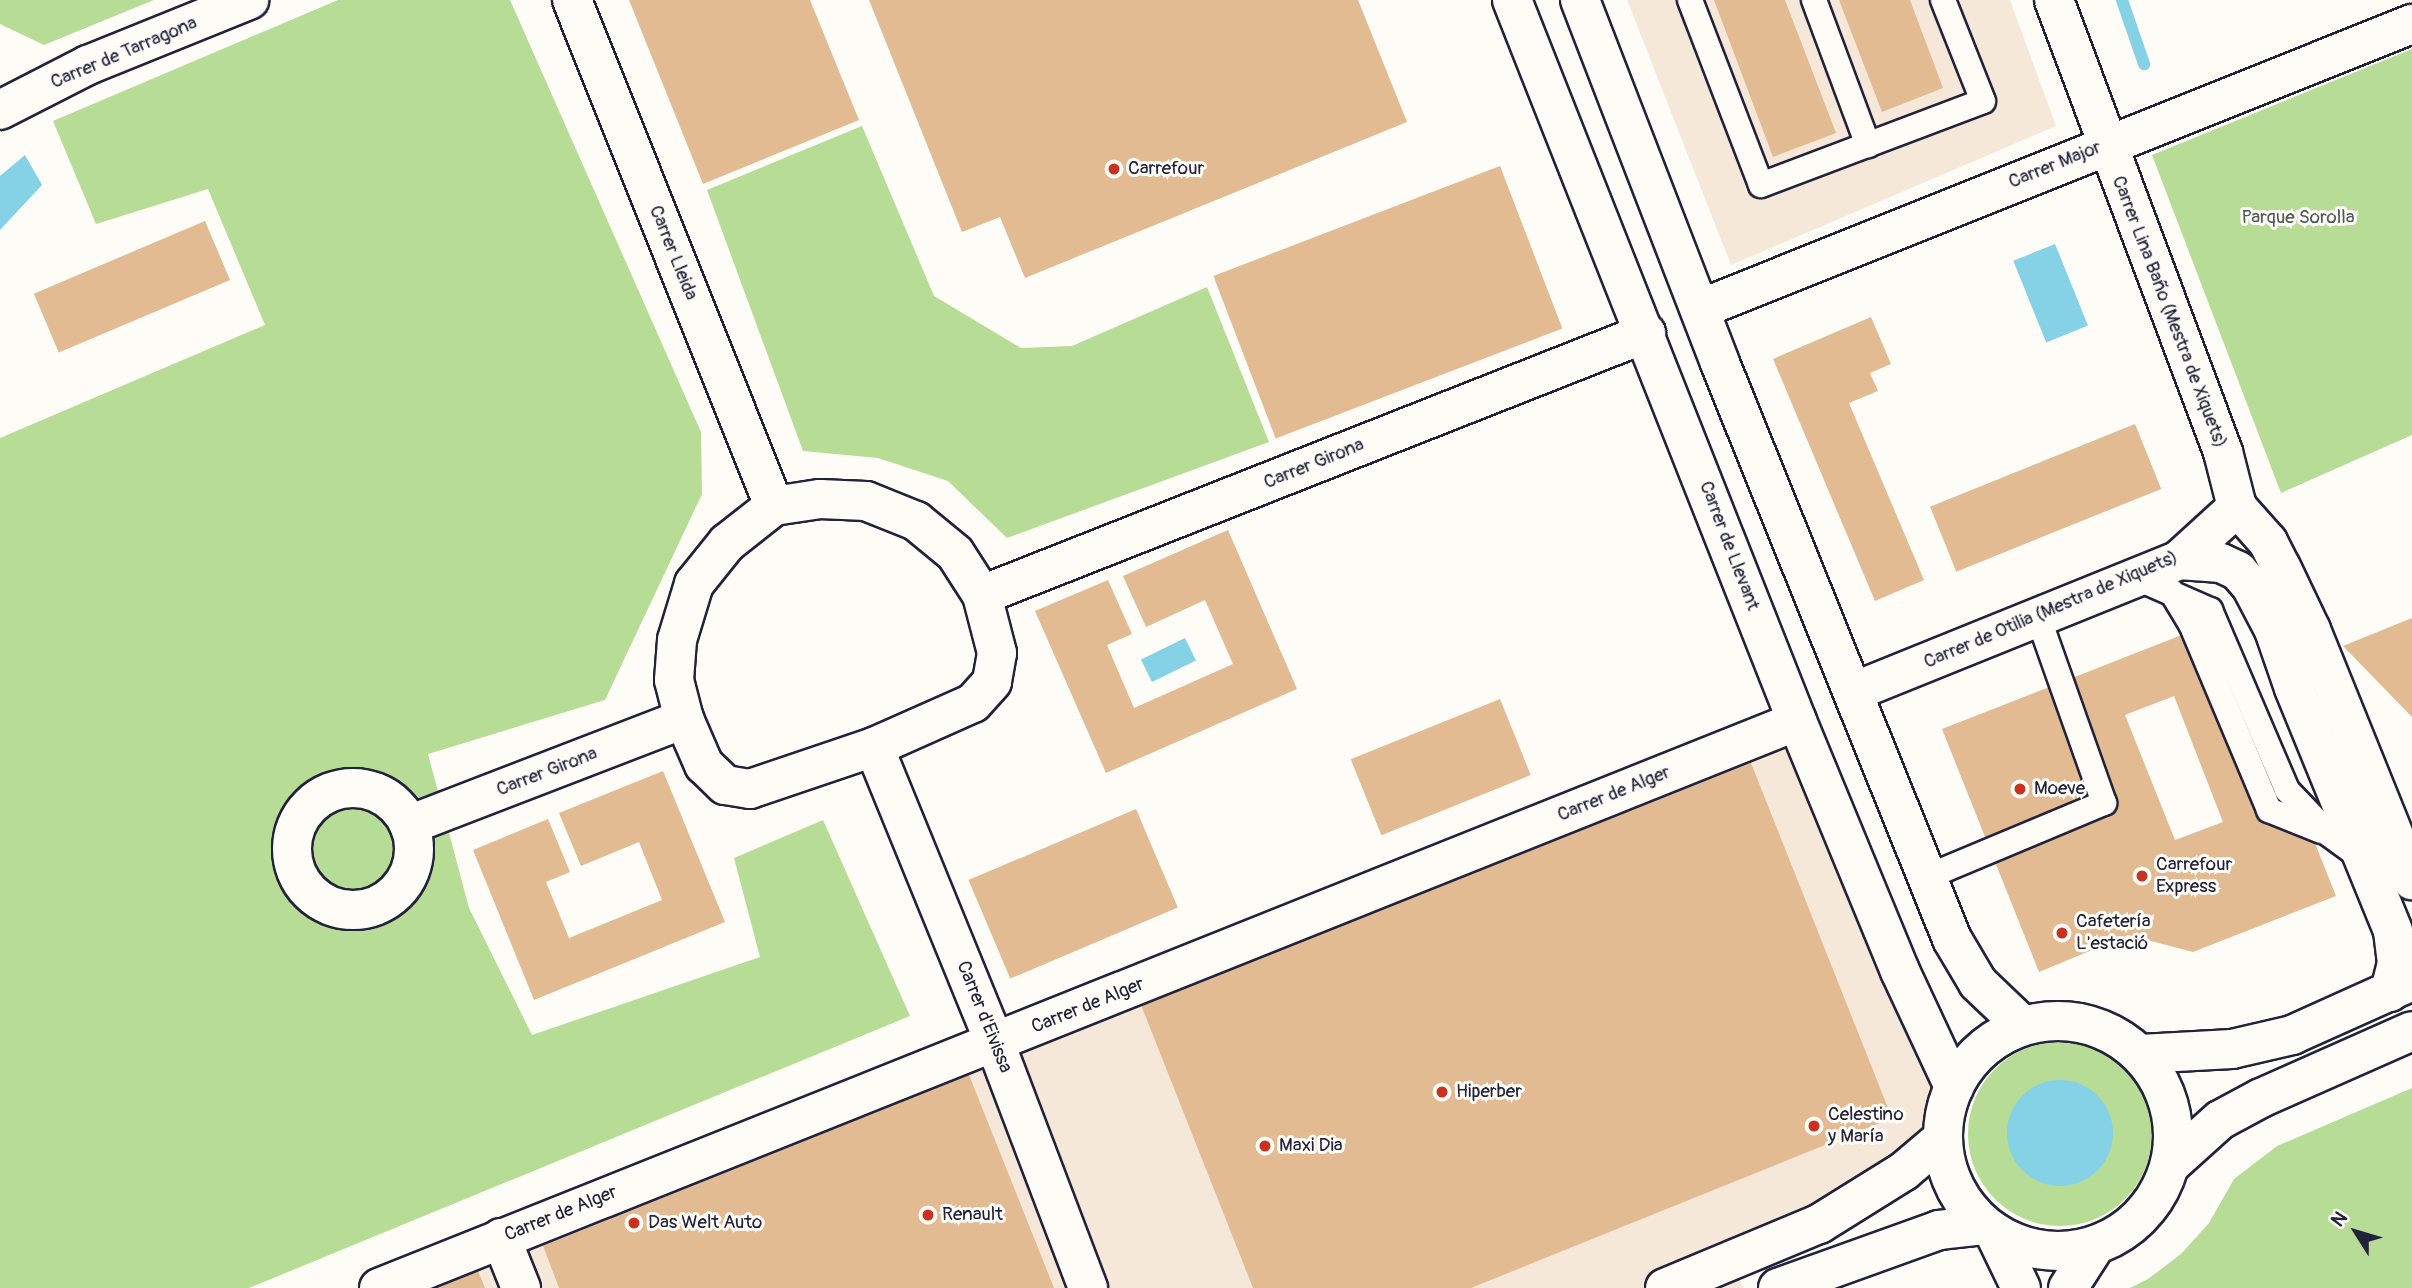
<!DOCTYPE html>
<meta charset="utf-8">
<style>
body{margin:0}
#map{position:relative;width:2412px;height:1288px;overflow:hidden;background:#fdfcf7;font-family:Pangolin,sans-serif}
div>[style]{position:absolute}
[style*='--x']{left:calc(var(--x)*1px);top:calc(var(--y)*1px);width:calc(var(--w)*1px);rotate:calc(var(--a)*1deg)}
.built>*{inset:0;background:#f5e8d9}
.green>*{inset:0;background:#b7dc96}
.round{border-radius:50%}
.water>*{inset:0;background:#85d1e5;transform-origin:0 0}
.stream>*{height:12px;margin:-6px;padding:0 6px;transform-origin:6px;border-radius:6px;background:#85d1e5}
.building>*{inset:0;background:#e2bb93;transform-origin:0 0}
.roads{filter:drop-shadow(2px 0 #22223b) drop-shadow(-2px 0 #22223b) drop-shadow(0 2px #22223b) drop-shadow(0 -2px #22223b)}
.lane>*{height:24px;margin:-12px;padding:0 12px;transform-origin:12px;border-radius:12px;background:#fdfcf7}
.street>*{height:38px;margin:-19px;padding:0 19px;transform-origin:19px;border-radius:19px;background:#fdfcf7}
.street>.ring{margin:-19px;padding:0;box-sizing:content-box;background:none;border:38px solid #fdfcf7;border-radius:50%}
.secondary>*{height:38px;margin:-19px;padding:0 19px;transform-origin:19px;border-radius:19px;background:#fdfcf7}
.secondary>.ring{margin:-19px;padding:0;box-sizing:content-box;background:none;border:38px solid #fdfcf7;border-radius:50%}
.dots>*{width:19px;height:19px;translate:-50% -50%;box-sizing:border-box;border:4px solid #fdfcf7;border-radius:50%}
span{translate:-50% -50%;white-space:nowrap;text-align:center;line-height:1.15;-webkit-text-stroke:6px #fdfcf7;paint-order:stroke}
.street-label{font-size:19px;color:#22223b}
.poi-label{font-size:19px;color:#22223b}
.left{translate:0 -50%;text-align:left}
.park-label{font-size:19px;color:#4f5a56}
.north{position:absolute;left:2321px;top:1197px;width:70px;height:70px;-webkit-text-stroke:5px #fdfcf7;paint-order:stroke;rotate:307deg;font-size:19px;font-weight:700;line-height:28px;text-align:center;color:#22223b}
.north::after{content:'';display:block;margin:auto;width:24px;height:32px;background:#22223b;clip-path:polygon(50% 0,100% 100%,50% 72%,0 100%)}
</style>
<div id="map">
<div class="built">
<i style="clip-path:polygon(1627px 0,2010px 0,2056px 126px,1731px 265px)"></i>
<i style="clip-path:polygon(1797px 721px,1954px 1087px,1945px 1113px,1943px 1138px,1733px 1261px,1743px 1288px,379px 1288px)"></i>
</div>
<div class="green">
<i style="clip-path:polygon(0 0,154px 0,44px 45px,0 24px)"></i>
<i style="clip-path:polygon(338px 0,510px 0,701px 432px,702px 494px,605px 700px,428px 754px,469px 908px,532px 1035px,760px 957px,734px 858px,823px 820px,910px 1016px,249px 1288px,0 1288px,0 438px,265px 325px,208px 189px,96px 224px,53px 121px)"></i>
<i style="clip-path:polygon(2412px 49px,2412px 435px,2281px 493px,2152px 155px)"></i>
<i style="clip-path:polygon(862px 126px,934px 296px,1021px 348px,1072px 346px,1207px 287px,1269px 442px,1007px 538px,948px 481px,878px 458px,803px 451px,707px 190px)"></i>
<i class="round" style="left:1968px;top:1042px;width:184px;height:184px"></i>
<i style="clip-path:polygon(2412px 1088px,2412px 1288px,2130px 1288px,2148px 1279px,2181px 1254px,2209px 1223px,2234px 1179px,2277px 1146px)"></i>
</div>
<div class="water">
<i style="clip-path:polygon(25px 155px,42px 185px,0 230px,0 176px)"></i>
<i style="left:2055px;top:244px;width:88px;height:45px;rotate:68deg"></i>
<i style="left:1185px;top:638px;width:25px;height:49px;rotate:64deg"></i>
<i class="round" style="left:2007px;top:1080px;width:106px;height:106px"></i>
</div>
<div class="stream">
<i style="--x:2122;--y:0;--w:68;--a:71"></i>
</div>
<div class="building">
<i style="clip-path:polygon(629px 0,810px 0,859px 120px,703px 184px)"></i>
<i style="clip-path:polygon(869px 0,1358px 0,1407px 122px,1025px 278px,1000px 217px,962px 232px)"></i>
<i style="clip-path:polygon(1714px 0,1785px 0,1836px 133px,1773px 157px)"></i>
<i style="clip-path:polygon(1839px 0,1910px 0,1943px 88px,1882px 112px)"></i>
<i style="left:1500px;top:166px;width:174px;height:307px;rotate:69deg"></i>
<i style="left:205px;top:221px;width:64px;height:186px;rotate:67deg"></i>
<i style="clip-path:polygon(1871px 317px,1891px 364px,1870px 373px,1878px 391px,1849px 403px,1924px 580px,1875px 601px,1773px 359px)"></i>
<i style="left:2135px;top:424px;width:70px;height:221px;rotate:68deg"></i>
<i style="clip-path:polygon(1228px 530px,1297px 689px,1106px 773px,1035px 611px,1108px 580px,1132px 634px,1107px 645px,1134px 708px,1233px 664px,1205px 600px,1146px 627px,1123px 576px)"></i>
<i style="clip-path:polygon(evenodd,2225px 618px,2336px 896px,2193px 952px,2128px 935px,2039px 972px,1942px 729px,2225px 618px,2174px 696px,2223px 822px,2175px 840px,2125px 715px,2174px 696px)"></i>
<i style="clip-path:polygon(2412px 618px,2412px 717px,2343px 646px)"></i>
<i style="left:1500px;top:699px;width:82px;height:161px;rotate:68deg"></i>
<i style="clip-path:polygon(1751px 763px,1892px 1118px,1471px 1288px,1253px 1288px,1141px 1005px)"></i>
<i style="clip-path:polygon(663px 771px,725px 922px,534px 1000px,473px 850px,548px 819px,570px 872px,546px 882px,569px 938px,662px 900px,639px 842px,581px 866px,559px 813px)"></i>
<i style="left:1136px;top:809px;width:107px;height:182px;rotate:67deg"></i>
<i style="clip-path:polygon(969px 1075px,1054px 1288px,559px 1288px,543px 1246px)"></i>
<i style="clip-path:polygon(478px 1271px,485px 1288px,438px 1288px)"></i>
</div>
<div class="roads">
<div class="lane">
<i style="--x:1690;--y:0;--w:198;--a:69"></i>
<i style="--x:1761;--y:185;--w:237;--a:-20.7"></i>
<i style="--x:1983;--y:101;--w:109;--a:-111.6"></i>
<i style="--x:1814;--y:0;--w:155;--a:69.6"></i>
<i style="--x:2137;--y:578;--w:80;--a:23.7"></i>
<i style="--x:2210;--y:610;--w:196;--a:66.8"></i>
<i style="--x:2287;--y:790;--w:62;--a:46.3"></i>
<i style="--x:2330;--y:835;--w:39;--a:36"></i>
<i style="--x:2171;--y:591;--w:39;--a:59"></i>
<i style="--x:2191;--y:624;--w:202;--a:67.2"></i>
<i style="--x:2269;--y:810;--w:56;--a:22"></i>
<i style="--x:1927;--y:877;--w:192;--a:-22.7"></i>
<i style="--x:2104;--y:803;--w:197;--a:-109.5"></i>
</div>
<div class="street">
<i style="--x:572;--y:0;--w:545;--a:68.24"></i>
<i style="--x:2054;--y:0;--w:483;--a:69.5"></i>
<i style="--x:2223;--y:452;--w:57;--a:75.7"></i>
<i style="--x:2237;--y:507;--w:47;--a:48.5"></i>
<i style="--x:2268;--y:542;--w:28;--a:63"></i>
<i style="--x:2281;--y:567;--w:70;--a:64.5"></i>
<i style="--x:2311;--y:630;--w:270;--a:68"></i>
<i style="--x:0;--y:110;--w:99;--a:-27.1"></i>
<i style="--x:88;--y:65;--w:174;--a:-22"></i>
<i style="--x:1700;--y:309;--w:767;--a:-21.82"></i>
<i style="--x:820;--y:499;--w:46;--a:2.5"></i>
<i style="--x:866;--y:501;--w:54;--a:21.8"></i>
<i style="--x:916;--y:521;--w:50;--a:39.4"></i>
<i style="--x:955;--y:553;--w:50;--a:57.3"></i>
<i style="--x:982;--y:595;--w:60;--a:75.5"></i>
<i style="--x:997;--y:653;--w:29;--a:100"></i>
<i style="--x:992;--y:682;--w:28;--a:132"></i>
<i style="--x:973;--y:703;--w:108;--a:156"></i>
<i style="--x:874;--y:747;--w:131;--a:161.3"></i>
<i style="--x:750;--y:789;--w:25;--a:-171"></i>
<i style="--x:725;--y:785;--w:29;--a:-136"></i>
<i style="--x:704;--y:765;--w:50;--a:-113.5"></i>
<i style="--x:684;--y:719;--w:40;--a:-104.4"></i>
<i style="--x:674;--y:680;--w:40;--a:-85.7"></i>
<i style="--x:677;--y:640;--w:59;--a:-73.1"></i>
<i style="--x:694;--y:584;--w:53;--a:-51.2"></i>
<i style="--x:727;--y:543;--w:60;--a:-38.2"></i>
<i style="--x:774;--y:506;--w:47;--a:-8.7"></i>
<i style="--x:2179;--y:560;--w:42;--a:4.1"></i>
<i style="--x:2221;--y:563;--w:19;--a:25"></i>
<i style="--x:2238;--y:571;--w:20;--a:49"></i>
<i style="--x:2251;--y:586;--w:50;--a:62.4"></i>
<i style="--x:2274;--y:630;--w:61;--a:71"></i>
<i style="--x:2294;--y:688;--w:262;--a:67.8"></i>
<i style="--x:2393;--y:931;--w:32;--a:83"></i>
<i style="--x:2397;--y:963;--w:30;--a:104"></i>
<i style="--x:982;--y:595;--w:714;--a:-21.53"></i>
<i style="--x:1853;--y:692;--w:352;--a:-22"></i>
<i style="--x:2179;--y:560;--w:79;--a:-42.4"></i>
<i style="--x:874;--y:747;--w:320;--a:67.8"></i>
<i style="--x:995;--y:1043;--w:262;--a:69.2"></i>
<i class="ring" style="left:292px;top:788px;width:84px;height:84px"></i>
<i style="--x:409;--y:825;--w:295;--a:-21.1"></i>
<i style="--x:501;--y:1238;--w:54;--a:68.2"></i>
<i style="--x:379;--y:1288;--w:1527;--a:-21.79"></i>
</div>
<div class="secondary">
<i style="--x:1512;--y:0;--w:775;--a:68.43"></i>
<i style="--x:1797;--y:721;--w:270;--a:67.6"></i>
<i style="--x:1900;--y:971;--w:128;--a:65"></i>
<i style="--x:1580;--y:0;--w:389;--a:68.9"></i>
<i style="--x:1720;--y:363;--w:621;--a:68.06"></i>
<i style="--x:1952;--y:939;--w:51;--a:59.4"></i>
<i style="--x:1978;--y:983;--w:62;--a:43.7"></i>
<i class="ring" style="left:1943px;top:1021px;width:192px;height:192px"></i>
<i style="--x:2140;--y:1054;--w:92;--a:-3.1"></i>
<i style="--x:2232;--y:1049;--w:62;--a:-13.1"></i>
<i style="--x:2292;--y:1035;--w:132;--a:-24.2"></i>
<i style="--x:2171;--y:1164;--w:66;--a:-41.9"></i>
<i style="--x:2220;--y:1120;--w:47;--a:-28.2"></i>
<i style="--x:2261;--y:1098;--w:165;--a:-23.9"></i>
<i style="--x:1994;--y:1232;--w:62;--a:64.3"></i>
<i style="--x:1665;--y:1288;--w:167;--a:-22.6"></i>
<i style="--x:1819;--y:1224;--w:100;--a:-31.9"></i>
<i style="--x:1904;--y:1171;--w:51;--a:-40.2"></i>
<i style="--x:1778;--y:1288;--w:171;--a:-19.8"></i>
<i style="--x:1939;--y:1230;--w:45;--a:-6.3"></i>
<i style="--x:2068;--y:1288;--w:50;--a:-57.3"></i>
</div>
</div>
<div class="dots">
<i style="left:1114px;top:169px;background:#c8321e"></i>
<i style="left:2020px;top:789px;background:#c8321e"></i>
<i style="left:2142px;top:876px;background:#c8321e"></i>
<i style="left:2062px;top:933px;background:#c8321e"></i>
<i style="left:1442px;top:1092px;background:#c8321e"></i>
<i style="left:1814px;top:1126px;background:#c8321e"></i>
<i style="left:1265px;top:1146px;background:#c8321e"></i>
<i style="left:928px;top:1215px;background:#c8321e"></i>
<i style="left:634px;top:1223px;background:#c8321e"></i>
</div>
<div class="street-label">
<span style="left:124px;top:53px;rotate:-23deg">Carrer de Tarragona</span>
<span style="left:2055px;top:165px;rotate:-22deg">Carrer Major</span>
<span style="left:673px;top:253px;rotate:68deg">Carrer Lleida</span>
<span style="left:2169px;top:312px;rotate:69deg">Carrer Lina Baño (Mestra de Xiquets)</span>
<span style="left:1314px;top:464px;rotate:-22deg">Carrer Girona</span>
<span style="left:1729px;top:546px;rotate:69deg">Carrer de Llevant</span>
<span style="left:2051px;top:610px;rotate:-23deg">Carrer de Otilia (Mestra de Xiquets)</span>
<span style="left:547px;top:772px;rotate:-21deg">Carrer Girona</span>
<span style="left:1614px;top:794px;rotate:-22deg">Carrer de Alger</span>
<span style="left:1088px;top:1006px;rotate:-22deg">Carrer de Alger</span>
<span style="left:984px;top:1017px;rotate:68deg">Carrer d'Eivissa</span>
<span style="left:561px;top:1214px;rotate:-22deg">Carrer de Alger</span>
</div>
<div class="poi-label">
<span class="left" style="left:1128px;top:169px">Carrefour</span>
<span class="left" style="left:2034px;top:789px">Moeve</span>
<span class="left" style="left:2156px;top:876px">Carrefour<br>Express</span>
<span class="left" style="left:2076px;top:933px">Cafetería<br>L'estació</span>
<span class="left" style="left:1456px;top:1092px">Hiperber</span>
<span class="left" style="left:1828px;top:1126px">Celestino<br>y María</span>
<span class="left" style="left:1279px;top:1146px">Maxi Dia</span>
<span class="left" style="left:942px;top:1215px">Renault</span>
<span class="left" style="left:648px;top:1223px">Das Welt Auto</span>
</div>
<div class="park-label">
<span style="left:2298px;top:218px">Parque Sorolla</span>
</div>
<div class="north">N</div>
</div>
